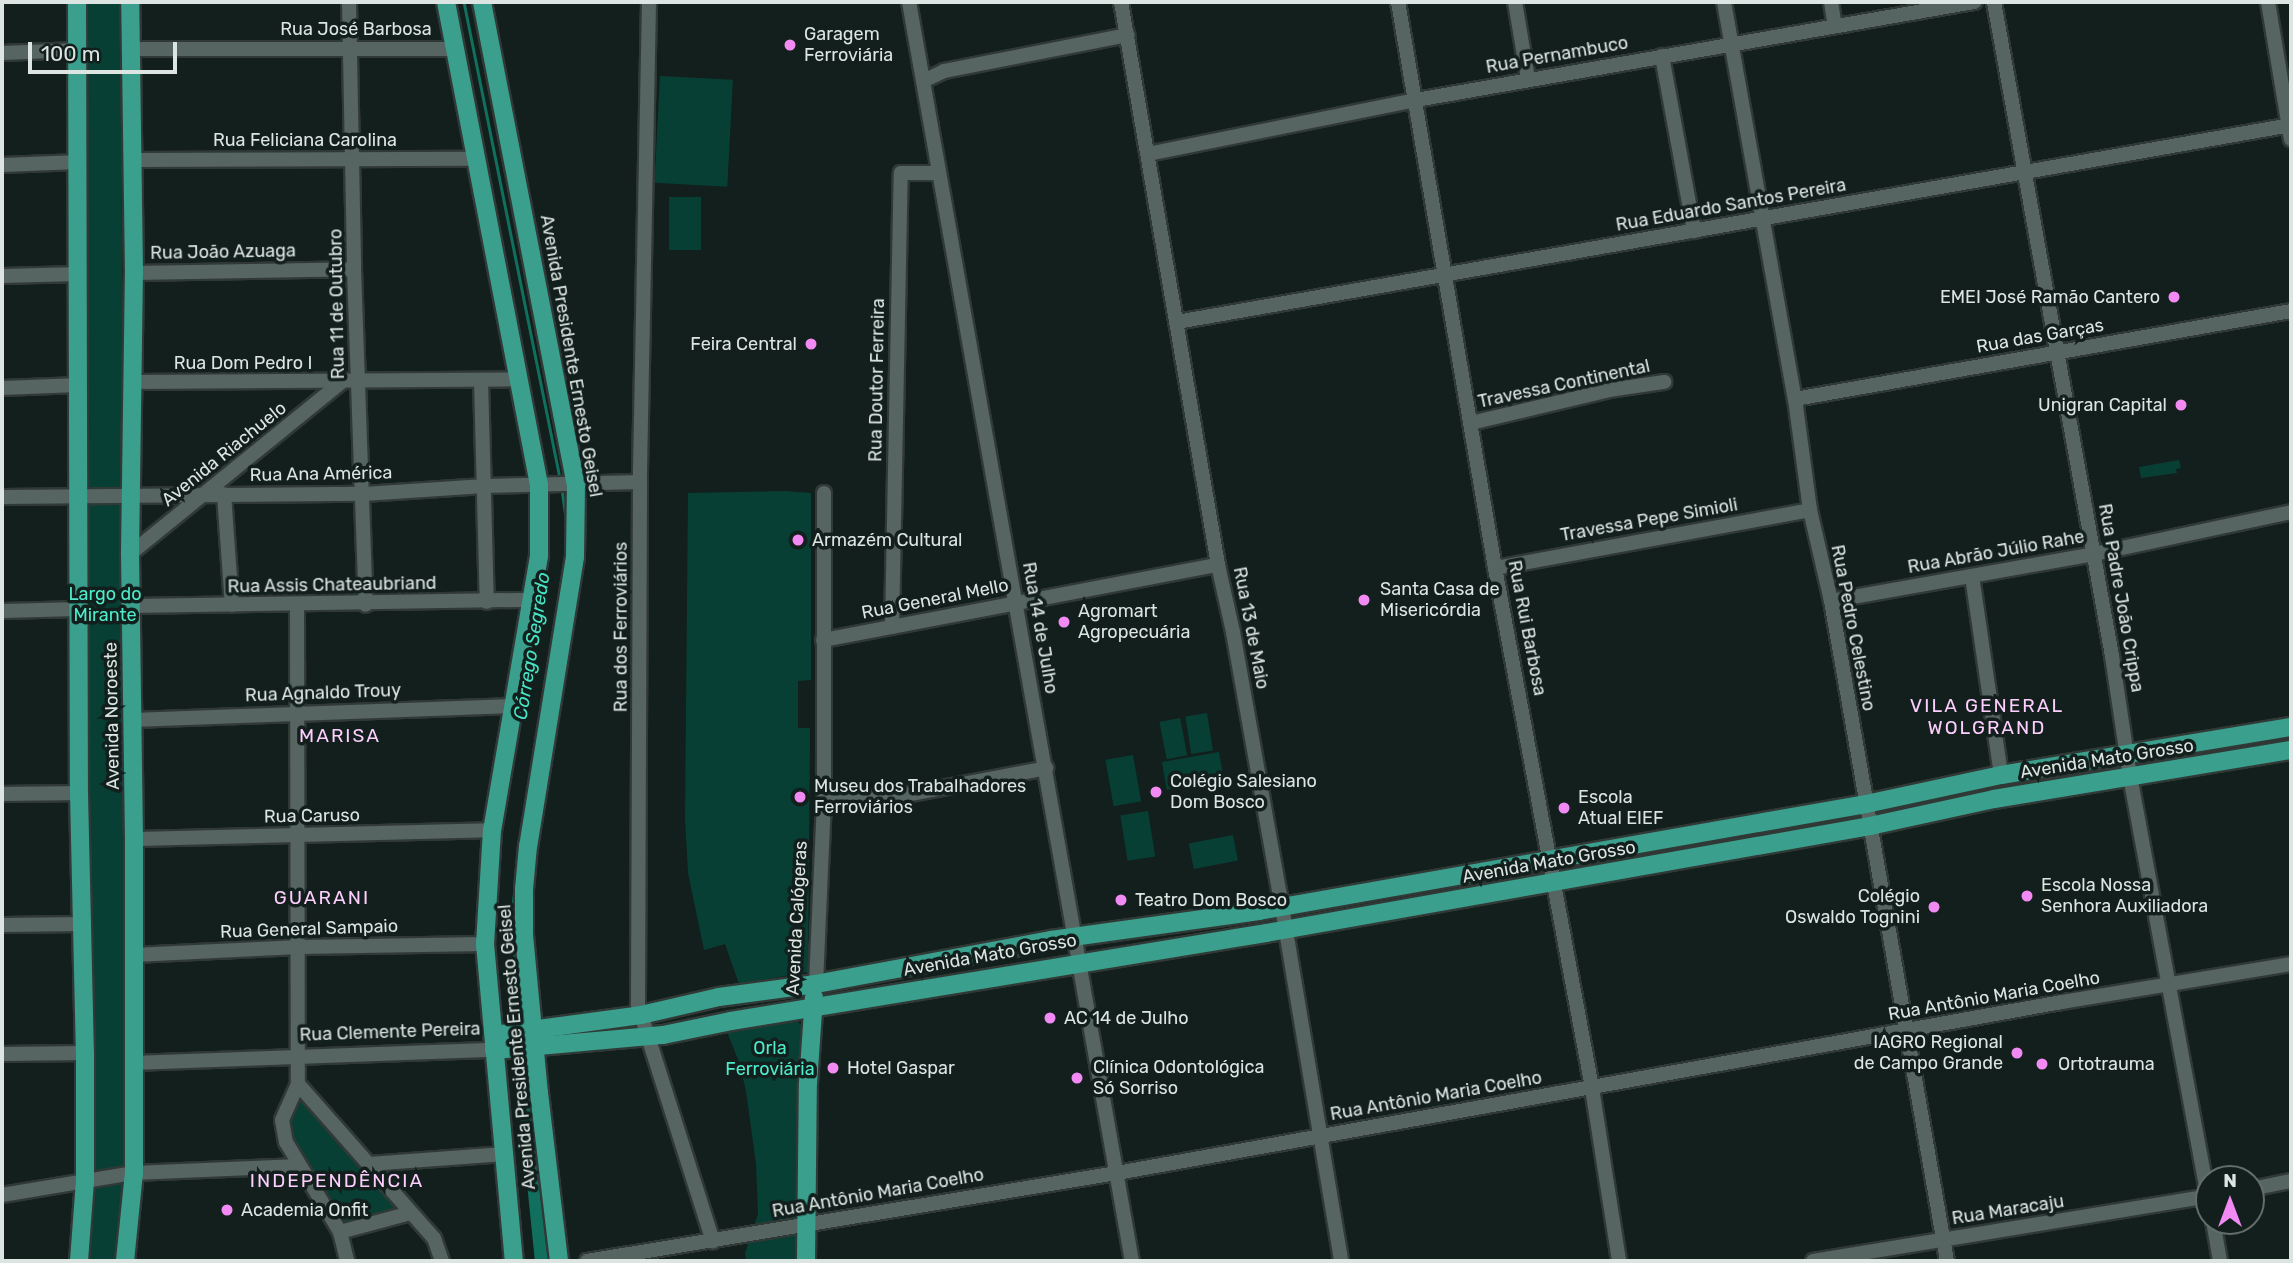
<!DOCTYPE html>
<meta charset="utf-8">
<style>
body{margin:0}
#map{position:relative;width:2293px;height:1263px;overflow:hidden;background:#121f1c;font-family:Rubik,sans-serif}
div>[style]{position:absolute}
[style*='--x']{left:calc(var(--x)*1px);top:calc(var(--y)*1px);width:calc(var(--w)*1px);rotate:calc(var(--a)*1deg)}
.green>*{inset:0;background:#073f34;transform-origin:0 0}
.stream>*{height:2.5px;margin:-1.25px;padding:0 1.25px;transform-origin:1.25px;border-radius:1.25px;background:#116f5e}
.river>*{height:18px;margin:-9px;padding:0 9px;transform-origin:9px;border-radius:9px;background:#116f5e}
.roads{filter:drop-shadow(2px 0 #313937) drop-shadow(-2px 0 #313937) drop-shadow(0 2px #313937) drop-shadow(0 -2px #313937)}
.minor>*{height:14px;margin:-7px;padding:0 7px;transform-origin:7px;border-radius:7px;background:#566561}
.major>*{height:18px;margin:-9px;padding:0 9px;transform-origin:9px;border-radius:9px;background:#3aa08d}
.dots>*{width:19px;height:19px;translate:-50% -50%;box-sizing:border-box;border:4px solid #121f1c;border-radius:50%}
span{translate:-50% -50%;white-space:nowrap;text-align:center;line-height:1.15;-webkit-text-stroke:7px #121f1c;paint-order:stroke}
.street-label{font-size:18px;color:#dce5e2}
.poi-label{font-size:18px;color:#dce5e2}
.left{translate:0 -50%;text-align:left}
.right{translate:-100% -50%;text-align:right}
.park-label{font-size:18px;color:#4feccc}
.water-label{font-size:19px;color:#46e4c5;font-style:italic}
.neighbourhood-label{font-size:19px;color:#fecffe;letter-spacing:2px}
.frame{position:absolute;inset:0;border:4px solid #dce5e2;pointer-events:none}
.north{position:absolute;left:2195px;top:1165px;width:70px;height:70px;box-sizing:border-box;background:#121f1c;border:2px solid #636e6b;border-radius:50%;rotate:0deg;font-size:19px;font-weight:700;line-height:28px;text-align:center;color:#dce5e2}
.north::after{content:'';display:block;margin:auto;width:24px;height:32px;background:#f28af3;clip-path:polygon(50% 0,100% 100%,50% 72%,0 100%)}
.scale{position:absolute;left:28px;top:42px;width:149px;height:32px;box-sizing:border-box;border:4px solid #dce5e2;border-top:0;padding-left:9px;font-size:21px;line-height:24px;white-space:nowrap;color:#dce5e2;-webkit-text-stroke:5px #121f1c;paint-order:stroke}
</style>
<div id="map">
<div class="green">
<i style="clip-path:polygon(85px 2px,120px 2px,129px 1064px,118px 1261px,85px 1261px,88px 1052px)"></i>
<i style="left:660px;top:76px;width:73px;height:107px;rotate:3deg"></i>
<i style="left:669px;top:197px;width:32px;height:53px"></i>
<i style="clip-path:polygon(2179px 460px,2181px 468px,2176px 469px,2177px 473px,2141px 478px,2139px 467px)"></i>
<i style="clip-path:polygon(785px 491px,811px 493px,811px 680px,798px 681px,798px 728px,810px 728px,808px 972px,739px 984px,725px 944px,704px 950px,688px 873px,685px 818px,688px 493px)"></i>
<i style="left:1207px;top:713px;width:38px;height:22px;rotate:81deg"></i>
<i style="left:1180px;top:718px;width:38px;height:21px;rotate:79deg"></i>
<i style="left:1219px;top:752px;width:28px;height:58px;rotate:80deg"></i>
<i style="left:1133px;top:755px;width:47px;height:28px;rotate:80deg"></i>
<i style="left:1148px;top:811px;width:46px;height:28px;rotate:81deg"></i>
<i style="left:1233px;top:835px;width:26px;height:45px;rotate:79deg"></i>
<i style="clip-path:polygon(793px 1020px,803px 1025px,796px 1261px,746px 1261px,745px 1253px,758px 1214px,756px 1164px,746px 1091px,739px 1062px,727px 1032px)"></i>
<i style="clip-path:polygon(298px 1084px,411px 1213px,340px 1232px,282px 1120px)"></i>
</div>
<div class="stream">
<i style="--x:464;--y:2;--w:487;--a:78.6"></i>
<i style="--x:562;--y:489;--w:35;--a:82"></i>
<i style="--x:519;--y:848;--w:70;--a:95.7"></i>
<i style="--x:512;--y:918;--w:105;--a:85.6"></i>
</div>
<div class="river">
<i style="--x:522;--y:1045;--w:217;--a:84.2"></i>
</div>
<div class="roads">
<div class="minor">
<i style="--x:349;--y:2;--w:267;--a:88.9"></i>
<i style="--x:354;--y:269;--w:336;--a:88"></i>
<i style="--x:649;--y:2;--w:480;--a:91.1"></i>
<i style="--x:640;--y:482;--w:523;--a:90.22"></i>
<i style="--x:638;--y:1005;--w:248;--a:72.4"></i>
<i style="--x:909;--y:2;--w:1279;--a:79.96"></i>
<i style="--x:1121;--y:2;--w:571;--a:80.22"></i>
<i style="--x:1218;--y:565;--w:69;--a:77.4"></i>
<i style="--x:1233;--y:632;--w:279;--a:79.9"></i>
<i style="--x:1282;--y:907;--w:359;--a:80.5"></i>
<i style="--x:1398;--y:2;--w:574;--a:80.28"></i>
<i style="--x:1495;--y:568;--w:529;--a:79.43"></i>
<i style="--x:1592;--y:1088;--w:175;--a:81.1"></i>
<i style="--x:1515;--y:2;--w:78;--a:80.4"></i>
<i style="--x:1724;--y:2;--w:403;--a:79.9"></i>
<i style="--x:1795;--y:399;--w:112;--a:82.3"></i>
<i style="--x:1810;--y:510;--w:93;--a:77"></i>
<i style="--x:1831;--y:601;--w:670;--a:80.03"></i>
<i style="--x:1831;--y:2;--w:24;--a:81"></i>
<i style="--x:1994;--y:2;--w:665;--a:79.77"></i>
<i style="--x:2112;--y:656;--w:121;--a:81.5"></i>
<i style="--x:2130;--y:776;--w:432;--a:79.5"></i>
<i style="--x:2268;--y:2;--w:139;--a:80.5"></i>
<i style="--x:130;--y:49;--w:326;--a:0"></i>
<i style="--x:2;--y:53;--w:75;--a:-2.3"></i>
<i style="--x:1662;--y:56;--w:178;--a:79.6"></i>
<i style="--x:923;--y:81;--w:23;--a:-25"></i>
<i style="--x:944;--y:71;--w:187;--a:-11.1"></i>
<i style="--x:1148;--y:154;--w:273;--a:-11.4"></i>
<i style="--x:1416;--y:100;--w:567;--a:-9.96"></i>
<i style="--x:132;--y:160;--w:345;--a:-0.2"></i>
<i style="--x:2;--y:165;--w:77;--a:-2.2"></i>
<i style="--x:134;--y:273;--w:220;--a:-1"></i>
<i style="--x:2;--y:276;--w:77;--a:-1.5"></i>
<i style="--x:1177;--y:322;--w:1131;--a:-10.03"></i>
<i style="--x:481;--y:380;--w:222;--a:88.5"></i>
<i style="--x:134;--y:382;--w:386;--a:-0.4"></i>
<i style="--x:2;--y:388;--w:77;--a:-2.2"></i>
<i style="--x:1795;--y:399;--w:504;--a:-10.06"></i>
<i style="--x:1471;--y:423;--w:142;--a:-13.4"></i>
<i style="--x:1609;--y:390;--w:56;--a:-8.3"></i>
<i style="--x:224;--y:494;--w:111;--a:85.9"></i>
<i style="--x:2;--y:497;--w:362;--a:-0.5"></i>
<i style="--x:364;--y:494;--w:121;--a:-3.8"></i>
<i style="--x:485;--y:486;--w:155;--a:-1.5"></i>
<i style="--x:130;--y:554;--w:273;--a:-39.1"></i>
<i style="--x:1495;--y:568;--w:320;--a:-10.4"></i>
<i style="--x:1972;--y:576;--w:201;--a:81.7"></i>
<i style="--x:1831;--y:601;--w:267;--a:-10.1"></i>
<i style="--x:2094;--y:554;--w:201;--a:-12"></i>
<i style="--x:297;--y:604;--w:480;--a:89.9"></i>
<i style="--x:298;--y:1084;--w:205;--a:48.6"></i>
<i style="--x:434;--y:1238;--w:24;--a:71"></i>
<i style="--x:131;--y:606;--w:403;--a:-0.9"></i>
<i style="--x:2;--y:611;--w:77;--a:-1.5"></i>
<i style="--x:892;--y:627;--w:454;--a:-88.9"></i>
<i style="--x:901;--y:173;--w:38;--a:0"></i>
<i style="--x:823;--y:640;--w:402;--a:-10.8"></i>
<i style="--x:133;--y:720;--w:380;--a:-2.1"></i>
<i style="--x:2;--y:794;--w:77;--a:-0.7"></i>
<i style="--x:824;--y:798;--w:81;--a:-2.1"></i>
<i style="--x:905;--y:795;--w:144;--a:-10.8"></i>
<i style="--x:134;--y:839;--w:358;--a:-1.4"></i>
<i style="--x:2;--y:925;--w:82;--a:-0.7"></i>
<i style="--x:134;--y:955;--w:165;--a:-2.8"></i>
<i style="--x:299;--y:947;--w:186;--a:-0.9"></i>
<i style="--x:816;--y:984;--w:186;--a:-87.5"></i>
<i style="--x:824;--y:798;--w:305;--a:-90"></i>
<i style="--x:2;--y:1054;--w:83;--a:-0.7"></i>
<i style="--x:133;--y:1063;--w:361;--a:-2.1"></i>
<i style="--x:298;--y:1084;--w:39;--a:114"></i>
<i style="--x:282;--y:1120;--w:22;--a:80"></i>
<i style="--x:286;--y:1142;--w:105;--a:59"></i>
<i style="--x:340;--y:1232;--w:30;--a:76"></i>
<i style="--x:369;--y:1164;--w:136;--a:-4.2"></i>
<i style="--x:2251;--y:1189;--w:41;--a:-11.3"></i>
<i style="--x:2;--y:1195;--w:134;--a:-9.5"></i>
<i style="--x:134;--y:1173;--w:165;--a:-2.4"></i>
<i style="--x:2213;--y:1221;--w:41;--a:80.1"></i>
<i style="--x:340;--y:1232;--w:73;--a:-15"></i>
<i style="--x:587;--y:1261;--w:537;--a:-9.43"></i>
<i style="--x:1117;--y:1173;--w:960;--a:-10.26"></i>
<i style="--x:2062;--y:1002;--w:232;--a:-9.4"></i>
<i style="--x:1813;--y:1261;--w:401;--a:-9.3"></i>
</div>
<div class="major">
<i style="--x:77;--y:2;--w:791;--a:89.86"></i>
<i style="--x:79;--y:793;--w:260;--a:88.7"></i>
<i style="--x:85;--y:1053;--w:128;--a:90"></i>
<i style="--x:85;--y:1181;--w:80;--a:94.3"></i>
<i style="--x:446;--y:2;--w:492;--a:79.1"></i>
<i style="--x:539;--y:485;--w:71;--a:90"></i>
<i style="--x:539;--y:556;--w:278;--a:99.7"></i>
<i style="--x:492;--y:830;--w:114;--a:93.5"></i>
<i style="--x:485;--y:944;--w:318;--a:84.8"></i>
<i style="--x:482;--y:2;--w:492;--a:79"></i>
<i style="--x:576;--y:485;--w:72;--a:90.8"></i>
<i style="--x:575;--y:557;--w:293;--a:99.2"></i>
<i style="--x:528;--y:846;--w:43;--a:95.3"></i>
<i style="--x:524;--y:889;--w:46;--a:90"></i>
<i style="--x:524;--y:935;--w:159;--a:84.6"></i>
<i style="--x:539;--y:1093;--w:169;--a:83.2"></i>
<i style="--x:494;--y:1035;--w:148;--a:-7.7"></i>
<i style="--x:641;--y:1015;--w:80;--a:-13"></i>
<i style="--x:719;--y:997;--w:98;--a:-7.6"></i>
<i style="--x:816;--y:984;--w:239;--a:-10.6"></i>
<i style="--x:1051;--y:940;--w:210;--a:-7.9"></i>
<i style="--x:1259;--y:911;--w:616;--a:-10"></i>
<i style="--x:1866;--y:804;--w:138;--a:-12.1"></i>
<i style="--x:2001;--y:775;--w:294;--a:-9.4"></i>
<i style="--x:494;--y:1050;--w:170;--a:-5.1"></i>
<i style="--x:663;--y:1035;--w:69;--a:-11.6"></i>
<i style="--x:731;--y:1021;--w:542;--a:-9.34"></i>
<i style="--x:1266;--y:933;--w:613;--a:-10.05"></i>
<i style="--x:1870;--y:826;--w:127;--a:-12.3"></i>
<i style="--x:1994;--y:799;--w:301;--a:-9.4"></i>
<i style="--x:125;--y:1261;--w:88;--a:-84.2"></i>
<i style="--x:134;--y:1173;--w:334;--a:-90"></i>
<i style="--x:134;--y:839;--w:285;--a:-90.8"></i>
<i style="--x:130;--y:554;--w:281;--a:-89.2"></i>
<i style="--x:134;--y:273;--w:271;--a:-90.8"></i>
<i style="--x:806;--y:1261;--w:178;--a:-89.4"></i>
<i style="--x:808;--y:1083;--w:86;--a:-86"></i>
</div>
</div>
<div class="dots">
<i style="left:790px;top:45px;background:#f28af3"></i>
<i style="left:2174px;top:297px;background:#f28af3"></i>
<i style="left:811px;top:344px;background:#f28af3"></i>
<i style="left:2181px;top:405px;background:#f28af3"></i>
<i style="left:798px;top:540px;background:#f28af3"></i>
<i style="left:1364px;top:600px;background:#f28af3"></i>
<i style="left:1064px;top:622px;background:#f28af3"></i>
<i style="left:1156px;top:792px;background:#f28af3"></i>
<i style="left:800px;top:797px;background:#f28af3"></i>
<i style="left:1564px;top:808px;background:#f28af3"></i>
<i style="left:2027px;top:896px;background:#f28af3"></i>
<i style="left:1121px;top:900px;background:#f28af3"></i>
<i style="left:1934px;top:907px;background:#f28af3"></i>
<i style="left:1050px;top:1018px;background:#f28af3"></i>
<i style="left:2017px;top:1053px;background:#f28af3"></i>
<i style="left:2042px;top:1064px;background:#f28af3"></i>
<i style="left:833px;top:1068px;background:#f28af3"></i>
<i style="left:1077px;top:1078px;background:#f28af3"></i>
<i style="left:227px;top:1210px;background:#f28af3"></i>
</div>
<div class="street-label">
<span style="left:356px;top:29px">Rua José Barbosa</span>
<span style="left:1557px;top:55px;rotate:-10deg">Rua Pernambuco</span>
<span style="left:305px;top:140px">Rua Feliciana Carolina</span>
<span style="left:1731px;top:205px;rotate:-10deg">Rua Eduardo Santos Pereira</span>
<span style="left:223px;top:252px;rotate:-1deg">Rua João Azuaga</span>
<span style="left:337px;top:304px;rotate:-91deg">Rua 11 de Outubro</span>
<span style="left:2040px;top:336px;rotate:-10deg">Rua das Garças</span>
<span style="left:571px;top:356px;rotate:80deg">Avenida Presidente Ernesto Geisel</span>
<span style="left:243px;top:363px">Rua Dom Pedro I</span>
<span style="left:877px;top:380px;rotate:-89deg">Rua Doutor Ferreira</span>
<span style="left:1564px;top:384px;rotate:-12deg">Travessa Continental</span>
<span style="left:224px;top:454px;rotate:-39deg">Avenida Riachuelo</span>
<span style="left:321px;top:474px;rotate:-1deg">Rua Ana América</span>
<span style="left:1649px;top:520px;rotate:-10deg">Travessa Pepe Simioli</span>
<span style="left:1996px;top:552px;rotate:-10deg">Rua Abrão Júlio Rahe</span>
<span style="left:332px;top:585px;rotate:-1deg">Rua Assis Chateaubriand</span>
<span style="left:2121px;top:598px;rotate:80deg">Rua Padre João Crippa</span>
<span style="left:935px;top:599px;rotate:-11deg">Rua General Mello</span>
<span style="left:621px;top:627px;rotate:-90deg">Rua dos Ferroviários</span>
<span style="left:1040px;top:628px;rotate:80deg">Rua 14 de Julho</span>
<span style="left:1251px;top:628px;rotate:79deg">Rua 13 de Maio</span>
<span style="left:1527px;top:628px;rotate:79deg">Rua Rui Barbosa</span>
<span style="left:1853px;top:628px;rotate:79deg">Rua Pedro Celestino</span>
<span style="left:323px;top:693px;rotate:-2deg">Rua Agnaldo Trouy</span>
<span style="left:112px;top:716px;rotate:-91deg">Avenida Noroeste</span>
<span style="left:2107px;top:759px;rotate:-9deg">Avenida Mato Grosso</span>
<span style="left:312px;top:816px;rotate:-1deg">Rua Caruso</span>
<span style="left:1549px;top:862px;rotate:-10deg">Avenida Mato Grosso</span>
<span style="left:797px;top:918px;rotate:-87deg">Avenida Calógeras</span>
<span style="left:309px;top:929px;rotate:-2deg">Rua General Sampaio</span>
<span style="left:990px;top:955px;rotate:-10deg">Avenida Mato Grosso</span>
<span style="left:1994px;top:996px;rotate:-10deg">Rua Antônio Maria Coelho</span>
<span style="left:390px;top:1032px;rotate:-2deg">Rua Clemente Pereira</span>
<span style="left:517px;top:1047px;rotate:-95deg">Avenida Presidente Ernesto Geisel</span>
<span style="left:1436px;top:1096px;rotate:-10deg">Rua Antônio Maria Coelho</span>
<span style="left:878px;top:1193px;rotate:-10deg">Rua Antônio Maria Coelho</span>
<span style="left:2008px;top:1210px;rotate:-9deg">Rua Maracaju</span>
</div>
<div class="poi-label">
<span class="left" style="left:804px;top:45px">Garagem<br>Ferroviária</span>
<span class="right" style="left:2160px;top:297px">EMEI José Ramão Cantero</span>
<span class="right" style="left:797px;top:344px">Feira Central</span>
<span class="right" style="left:2167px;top:405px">Unigran Capital</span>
<span class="left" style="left:812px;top:540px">Armazém Cultural</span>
<span class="left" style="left:1380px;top:600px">Santa Casa de<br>Misericórdia</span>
<span class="left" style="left:1078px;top:622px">Agromart<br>Agropecuária</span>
<span class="left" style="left:1170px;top:792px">Colégio Salesiano<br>Dom Bosco</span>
<span class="left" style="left:814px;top:797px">Museu dos Trabalhadores<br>Ferroviários</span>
<span class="left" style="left:1578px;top:808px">Escola<br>Atual EIEF</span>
<span class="left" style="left:2041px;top:896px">Escola Nossa<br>Senhora Auxiliadora</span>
<span class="right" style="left:1920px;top:907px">Colégio<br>Oswaldo Tognini</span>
<span class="left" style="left:1135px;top:900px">Teatro Dom Bosco</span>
<span class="left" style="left:1064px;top:1018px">AC 14 de Julho</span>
<span class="right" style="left:2003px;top:1053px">IAGRO Regional<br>de Campo Grande</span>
<span class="left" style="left:2058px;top:1064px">Ortotrauma</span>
<span class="left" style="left:847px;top:1068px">Hotel Gaspar</span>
<span class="left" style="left:1093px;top:1078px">Clínica Odontológica<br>Só Sorriso</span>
<span class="left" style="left:241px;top:1210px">Academia Onfit</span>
</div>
<div class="park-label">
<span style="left:105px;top:605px">Largo do<br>Mirante</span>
<span style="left:770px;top:1059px">Orla<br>Ferroviária</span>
</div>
<div class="water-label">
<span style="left:532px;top:646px;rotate:-81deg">Córrego Segredo</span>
</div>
<div class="neighbourhood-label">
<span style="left:1987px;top:717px">VILA GENERAL<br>WOLGRAND</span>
<span style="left:340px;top:736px">MARISA</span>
<span style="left:322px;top:898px">GUARANI</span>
<span style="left:337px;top:1181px">INDEPENDÊNCIA</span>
</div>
<div class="frame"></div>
<div class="north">N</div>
<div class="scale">100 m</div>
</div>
